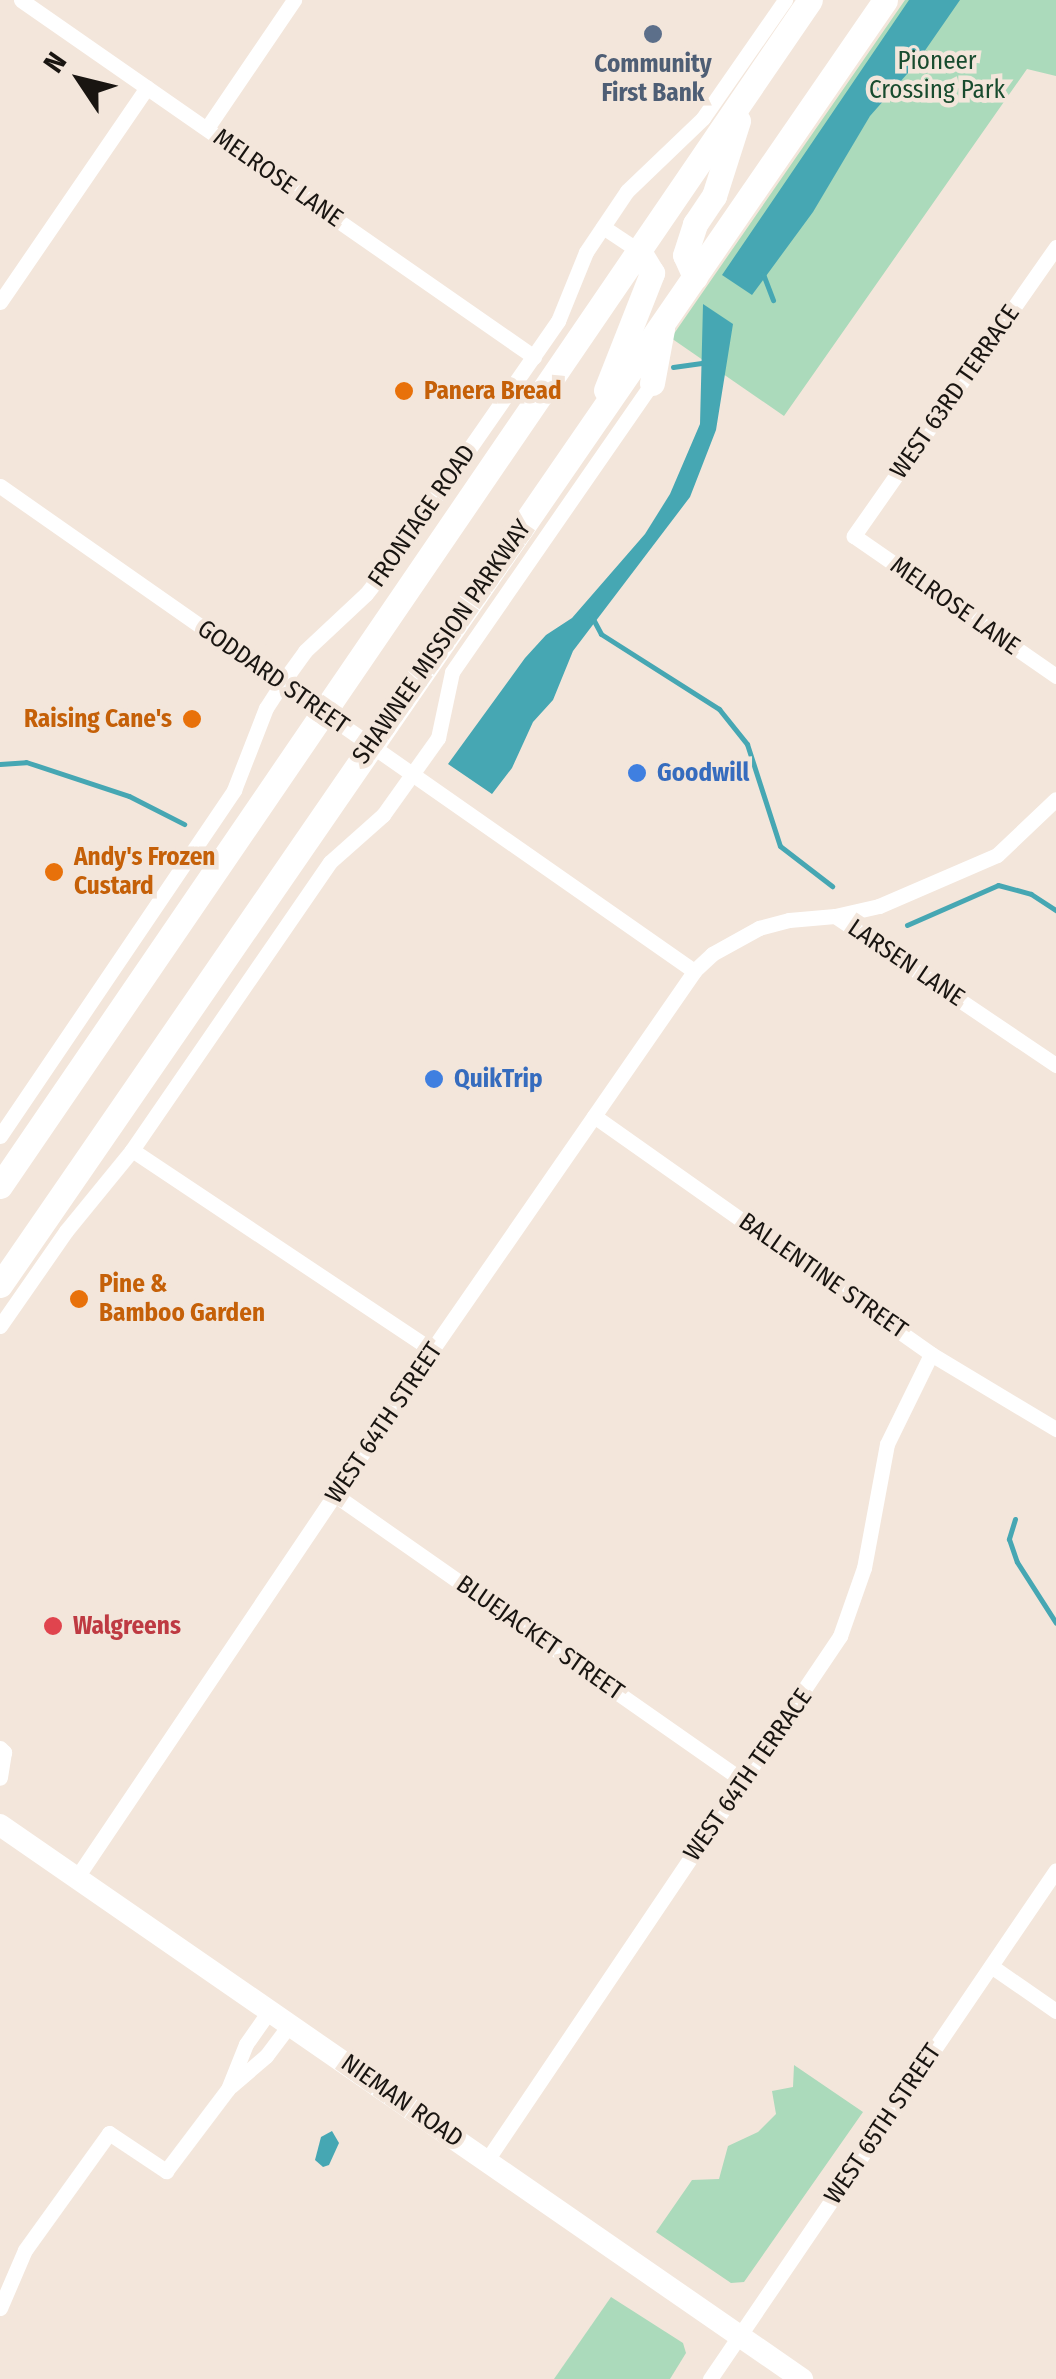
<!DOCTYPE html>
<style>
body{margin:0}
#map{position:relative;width:1056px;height:2379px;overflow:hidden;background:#f3e6db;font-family:"Fira Sans Condensed",sans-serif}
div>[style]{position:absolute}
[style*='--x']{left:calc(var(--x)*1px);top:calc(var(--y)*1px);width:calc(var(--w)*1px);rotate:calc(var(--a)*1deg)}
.green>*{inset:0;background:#abdabb}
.water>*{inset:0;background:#46a7b3}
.stream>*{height:5px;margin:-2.5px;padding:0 2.5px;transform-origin:2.5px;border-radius:2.5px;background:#46a7b3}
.minor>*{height:15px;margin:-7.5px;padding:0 7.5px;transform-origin:7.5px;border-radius:7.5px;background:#fff}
.secondary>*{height:22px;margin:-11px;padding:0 11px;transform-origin:11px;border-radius:11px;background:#fff}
.trunk>*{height:25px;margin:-12.5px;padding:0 12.5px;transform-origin:12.5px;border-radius:12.5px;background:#fff}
.dots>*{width:28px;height:28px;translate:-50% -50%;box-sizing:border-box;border:5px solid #f3e6db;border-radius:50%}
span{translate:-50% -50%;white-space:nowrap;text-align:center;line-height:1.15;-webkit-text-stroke:9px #f3e6db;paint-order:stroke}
.park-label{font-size:25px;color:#184b2e}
.service-label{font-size:25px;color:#4e5e75;font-weight:700}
.street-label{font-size:25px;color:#191511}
.food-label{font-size:25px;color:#c56008;font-weight:700}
.left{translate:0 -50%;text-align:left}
.right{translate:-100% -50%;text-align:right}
.shop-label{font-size:25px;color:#366cbe;font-weight:700}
.health-label{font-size:25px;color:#be3a42;font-weight:700}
.north{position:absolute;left:30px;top:30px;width:100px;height:100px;-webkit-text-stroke:8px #f3e6db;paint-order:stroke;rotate:305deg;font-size:28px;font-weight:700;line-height:40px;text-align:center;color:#191511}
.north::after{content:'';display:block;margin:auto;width:35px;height:45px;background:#191511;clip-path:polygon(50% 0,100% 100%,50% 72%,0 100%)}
</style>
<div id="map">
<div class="green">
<i style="clip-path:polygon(905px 0,1056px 0,1056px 76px,1027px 69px,784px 416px,671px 338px)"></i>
<i style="clip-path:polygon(794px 2065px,863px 2112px,744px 2282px,731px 2283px,656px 2232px,692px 2180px,719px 2179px,728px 2146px,758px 2132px,776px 2114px,772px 2091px,793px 2087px)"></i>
<i style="clip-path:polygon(611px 2297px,683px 2343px,686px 2353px,670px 2379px,554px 2379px)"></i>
</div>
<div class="water">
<i style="clip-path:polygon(909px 0,960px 0,915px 65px,870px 116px,813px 212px,752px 295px,722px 275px)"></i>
<i style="clip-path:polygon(703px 304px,733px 324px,716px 430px,690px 497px,573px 651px,553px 700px,533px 722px,512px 768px,492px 794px,448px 764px,525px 658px,546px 635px,572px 618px,645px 534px,670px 494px,700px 424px)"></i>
<i style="clip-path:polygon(332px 2131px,339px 2143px,329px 2165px,323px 2167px,315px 2160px,321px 2137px)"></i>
</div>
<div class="stream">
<i style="--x:763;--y:274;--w:28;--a:69"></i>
<i style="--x:673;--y:367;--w:36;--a:-8"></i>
<i style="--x:592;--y:617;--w:19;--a:62"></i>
<i style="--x:601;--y:634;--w:140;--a:32.4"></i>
<i style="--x:719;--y:709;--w:45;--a:51.3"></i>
<i style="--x:747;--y:744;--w:107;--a:72.1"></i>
<i style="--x:780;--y:846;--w:66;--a:37.6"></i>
<i style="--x:0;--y:764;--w:26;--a:-4"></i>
<i style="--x:26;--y:762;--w:108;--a:18.3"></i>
<i style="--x:129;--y:796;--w:62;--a:27"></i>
<i style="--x:907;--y:925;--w:99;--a:-23.7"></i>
<i style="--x:998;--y:885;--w:34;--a:15"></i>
<i style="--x:1031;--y:894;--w:30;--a:33"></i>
<i style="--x:1015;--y:1519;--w:21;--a:107"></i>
<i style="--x:1009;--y:1539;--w:24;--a:71"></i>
<i style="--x:1017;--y:1562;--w:72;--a:57.4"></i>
</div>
<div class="minor">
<i style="--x:21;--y:0;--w:625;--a:34.83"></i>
<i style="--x:207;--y:128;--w:155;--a:-55.8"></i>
<i style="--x:603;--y:227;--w:43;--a:33.7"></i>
<i style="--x:1056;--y:247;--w:353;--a:125"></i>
<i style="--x:854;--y:536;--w:246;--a:34.7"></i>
<i style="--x:0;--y:302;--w:260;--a:-55.6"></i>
<i style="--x:0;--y:486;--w:847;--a:34.95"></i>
<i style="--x:835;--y:916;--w:45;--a:-12.8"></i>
<i style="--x:879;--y:906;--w:129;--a:-23.4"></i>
<i style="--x:997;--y:855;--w:81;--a:-43.5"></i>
<i style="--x:594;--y:1116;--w:413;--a:35.2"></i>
<i style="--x:931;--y:1354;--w:146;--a:31"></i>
<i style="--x:0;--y:1136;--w:418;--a:-55.9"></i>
<i style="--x:234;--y:790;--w:88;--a:-68.7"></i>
<i style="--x:266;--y:708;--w:30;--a:-57"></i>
<i style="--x:282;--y:683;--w:39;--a:-54"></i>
<i style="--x:305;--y:651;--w:83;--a:-43.1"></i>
<i style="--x:366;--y:594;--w:34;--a:-52"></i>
<i style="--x:387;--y:567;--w:300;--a:-55.2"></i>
<i style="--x:558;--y:321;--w:74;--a:-67.9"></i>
<i style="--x:586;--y:252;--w:73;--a:-56.1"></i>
<i style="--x:627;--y:191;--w:105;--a:-43.8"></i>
<i style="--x:703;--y:118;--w:144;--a:-55.2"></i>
<i style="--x:132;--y:1150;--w:361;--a:33.7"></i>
<i style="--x:0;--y:1326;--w:116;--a:-55.2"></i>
<i style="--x:66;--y:1231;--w:104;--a:-50.8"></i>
<i style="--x:132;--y:1150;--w:349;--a:-55.5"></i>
<i style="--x:330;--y:862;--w:71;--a:-41.6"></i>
<i style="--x:383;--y:815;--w:95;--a:-54.5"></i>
<i style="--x:438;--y:738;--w:67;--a:-78"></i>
<i style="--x:452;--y:672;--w:351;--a:-55.3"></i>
<i style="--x:335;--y:1495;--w:499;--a:35"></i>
<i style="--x:0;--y:1748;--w:6;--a:45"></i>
<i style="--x:4;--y:1752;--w:26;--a:99"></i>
<i style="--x:77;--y:1877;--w:635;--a:-56.03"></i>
<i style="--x:432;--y:1350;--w:461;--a:-55.3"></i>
<i style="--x:694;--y:971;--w:25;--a:-43"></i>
<i style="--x:712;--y:954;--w:54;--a:-29"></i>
<i style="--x:759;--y:928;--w:31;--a:-15"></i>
<i style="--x:789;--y:920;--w:46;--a:-5"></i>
<i style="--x:835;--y:916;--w:267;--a:34"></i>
<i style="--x:991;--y:1966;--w:79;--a:34.7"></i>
<i style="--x:231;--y:2086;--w:46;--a:-40.6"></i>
<i style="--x:266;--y:2056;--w:40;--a:-53"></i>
<i style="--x:487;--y:2160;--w:632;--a:-56.03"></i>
<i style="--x:840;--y:1636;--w:72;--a:-70.6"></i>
<i style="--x:864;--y:1568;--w:126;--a:-79.5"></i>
<i style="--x:887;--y:1444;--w:100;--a:-63.9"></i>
<i style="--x:0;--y:2308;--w:63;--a:-66.7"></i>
<i style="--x:25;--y:2250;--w:144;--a:-54.3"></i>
<i style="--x:109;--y:2133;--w:69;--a:33.7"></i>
<i style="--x:166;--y:2171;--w:103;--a:-52.9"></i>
<i style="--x:228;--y:2089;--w:48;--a:-68.2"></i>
<i style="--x:246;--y:2044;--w:42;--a:-54.8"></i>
<i style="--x:710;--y:2379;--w:615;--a:-55.79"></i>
</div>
<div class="secondary">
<i style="--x:0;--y:1825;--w:975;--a:34.64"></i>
</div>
<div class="trunk">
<i style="--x:695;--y:277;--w:24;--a:-114"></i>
<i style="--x:685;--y:255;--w:33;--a:-72"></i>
<i style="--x:695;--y:224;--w:34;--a:-56"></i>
<i style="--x:714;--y:196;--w:79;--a:-72.3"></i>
<i style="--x:652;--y:383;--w:55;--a:-79.5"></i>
<i style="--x:606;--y:390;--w:126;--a:-68.5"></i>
<i style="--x:652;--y:273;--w:26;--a:-121"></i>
<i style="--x:0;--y:1186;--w:1436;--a:-55.67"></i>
<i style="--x:0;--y:1285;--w:1560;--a:-55.44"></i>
</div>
<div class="dots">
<i style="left:653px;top:34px;background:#5c6f8a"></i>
<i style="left:404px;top:391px;background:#e8710a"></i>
<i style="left:192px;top:719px;background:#e8710a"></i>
<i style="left:637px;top:773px;background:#3f7fe0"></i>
<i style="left:54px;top:872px;background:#e8710a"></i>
<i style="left:434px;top:1079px;background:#3f7fe0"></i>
<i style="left:79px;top:1299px;background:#e8710a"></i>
<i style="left:53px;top:1626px;background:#e0444e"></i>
</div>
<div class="park-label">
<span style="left:937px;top:76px">Pioneer<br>Crossing Park</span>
</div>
<div class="service-label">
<span style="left:653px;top:79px">Community<br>First Bank</span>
</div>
<div class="street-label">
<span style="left:278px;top:178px;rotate:35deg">MELROSE LANE</span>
<span style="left:955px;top:392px;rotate:-55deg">WEST 63RD TERRACE</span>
<span style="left:422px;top:516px;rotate:-55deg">FRONTAGE ROAD</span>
<span style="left:955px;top:606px;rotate:35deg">MELROSE LANE</span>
<span style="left:442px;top:642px;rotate:-55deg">SHAWNEE MISSION PARKWAY</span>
<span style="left:273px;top:677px;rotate:35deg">GODDARD STREET</span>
<span style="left:906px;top:963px;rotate:34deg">LARSEN LANE</span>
<span style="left:823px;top:1276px;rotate:35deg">BALLENTINE STREET</span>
<span style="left:384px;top:1423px;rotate:-56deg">WEST 64TH STREET</span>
<span style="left:540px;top:1638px;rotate:35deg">BLUEJACKET STREET</span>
<span style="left:748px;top:1775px;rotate:-55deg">WEST 64TH TERRACE</span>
<span style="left:402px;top:2101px;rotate:35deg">NIEMAN ROAD</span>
<span style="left:883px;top:2124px;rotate:-56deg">WEST 65TH STREET</span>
</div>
<div class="food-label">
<span class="left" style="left:424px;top:391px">Panera Bread</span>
<span class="right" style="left:172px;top:719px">Raising Cane's</span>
<span class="left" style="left:74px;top:872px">Andy's Frozen<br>Custard</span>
<span class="left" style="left:99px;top:1299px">Pine &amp;<br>Bamboo Garden</span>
</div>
<div class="shop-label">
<span class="left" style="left:657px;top:773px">Goodwill</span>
<span class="left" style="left:454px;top:1079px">QuikTrip</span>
</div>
<div class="health-label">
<span class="left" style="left:73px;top:1626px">Walgreens</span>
</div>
<div class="north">N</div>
</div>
